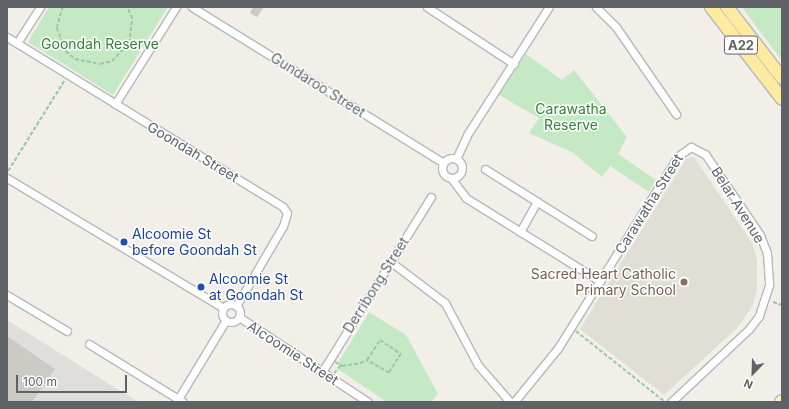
<!DOCTYPE html>
<style>
body{margin:0}
#map{position:relative;width:789px;height:409px;overflow:hidden;background:#f1efe8;font-family:Inter,sans-serif}
div>[style]{position:absolute}
[style*='--x']{left:calc(var(--x)*1px);top:calc(var(--y)*1px);width:calc(var(--w)*1px);rotate:calc(var(--a)*1deg)}
.industrial>*{inset:0;background:#e0deda}
.education>*{inset:0;background:#e1ded6}
.green>*{inset:0;background:#c5e8c5}
.building>*{inset:0;background:#cccac5}
.path>*{height:1.5px;margin-top:-0.75px;transform-origin:0;background:repeating-linear-gradient(90deg,#9cc7a9 0 4px,transparent 0 6px)}
.roads{filter:drop-shadow(1px 0 #b5b8bc) drop-shadow(-1px 0 #b5b8bc) drop-shadow(0 1px #b5b8bc) drop-shadow(0 -1px #b5b8bc)}
.minor>*{height:7px;margin:-3.5px;padding:0 3.5px;transform-origin:3.5px;border-radius:3.5px;background:#fff}
.minor>.ring{margin:-3.5px;padding:0;box-sizing:content-box;background:none;border:7px solid #fff;border-radius:50%}
.primary>*{height:12px;margin:-6px;padding:0 6px;transform-origin:6px;border-radius:6px;background:#fff2af}
.trunk>*{height:12px;margin:-6px;padding:0 6px;transform-origin:6px;border-radius:6px;background:#feeaa1}
.dots>*{width:11px;height:11px;translate:-50% -50%;box-sizing:border-box;border:2px solid #fff;border-radius:50%}
span{translate:-50% -50%;white-space:nowrap;text-align:center;line-height:1.15;-webkit-text-stroke:3px #fff;paint-order:stroke}
.shield-label span{padding:1px 3px;background:#fff;border:1px solid;border-radius:3px;-webkit-text-stroke-width:0}
.shield-label{font-size:13px;color:#5f6368;font-weight:700}
.park-label{font-size:14px;color:#348238}
.street-label{font-size:14px;color:#5f6368}
.transit-label{font-size:14px;color:#164399}
.left{translate:0 -50%;text-align:left}
.education-label{font-size:14px;color:#785e54}
.right{translate:-100% -50%;text-align:right}
.frame{position:absolute;inset:0;border:8px solid #5f6368;pointer-events:none}
.north{position:absolute;left:733px;top:353px;width:40px;height:40px;-webkit-text-stroke:3px #fff;paint-order:stroke;rotate:203deg;font-size:11px;font-weight:700;line-height:16px;text-align:center;color:#5f6368}
.north::after{content:'';display:block;margin:auto;width:14px;height:18px;background:#5f6368;clip-path:polygon(50% 0,100% 100%,50% 72%,0 100%)}
.scale{position:absolute;left:16px;top:375px;width:111px;height:18px;box-sizing:border-box;border:2px solid #5f6368;border-top:0;padding-left:5px;font-size:12px;line-height:14px;white-space:nowrap;color:#5f6368;-webkit-text-stroke:3px #fff;paint-order:stroke}
</style>
<div id="map">
<div class="industrial">
<i style="clip-path:polygon(7px 320px,138px 402px,7px 402px)"></i>
</div>
<div class="education">
<i style="clip-path:polygon(694px 157px,752px 243px,757px 260px,757px 289px,753px 305px,737px 328px,664px 395px,580px 329px,686px 159px)"></i>
</div>
<div class="green">
<i style="clip-path:polygon(49px 7px,168px 7px,113px 95px,28px 42px)"></i>
<i style="clip-path:polygon(742px 7px,782px 7px,782px 61px)"></i>
<i style="clip-path:polygon(526px 54px,562px 80px,574px 70px,627px 137px,618px 154px,656px 180px,649px 192px,610px 166px,602px 177px,572px 152px,529px 133px,539px 118px,499px 95px)"></i>
<i style="clip-path:polygon(369px 312px,406px 335px,438px 394px,431px 402px,387px 402px,339px 370px,338px 363px)"></i>
</div>
<div class="building">
<i style="clip-path:polygon(253px 7px,264px 7px,257px 17px,250px 13px)"></i>
<i style="clip-path:polygon(7px 336px,55px 369px,32px 402px,7px 402px)"></i>
</div>
<div class="path">
<i style="--x:63;--y:7;--w:22;--a:106"></i>
<i style="--x:57;--y:28;--w:25;--a:69"></i>
<i style="--x:66;--y:51;--w:12;--a:42"></i>
<i style="--x:75;--y:59;--w:25;--a:11"></i>
<i style="--x:100;--y:64;--w:12;--a:-14"></i>
<i style="--x:112;--y:61;--w:25;--a:-47"></i>
<i style="--x:129;--y:43;--w:24;--a:-83"></i>
<i style="--x:132;--y:19;--w:13;--a:-113"></i>
<i style="--x:8;--y:171;--w:106;--a:-58.1"></i>
<i style="--x:773;--y:302;--w:9;--a:18"></i>
<i style="--x:576;--y:331;--w:112;--a:38.5"></i>
<i style="--x:335;--y:362;--w:8;--a:30"></i>
<i style="--x:342;--y:366;--w:18;--a:-9"></i>
<i style="--x:360;--y:363;--w:8;--a:-23"></i>
<i style="--x:367;--y:360;--w:24;--a:-57"></i>
<i style="--x:380;--y:340;--w:25;--a:34"></i>
<i style="--x:401;--y:354;--w:22;--a:122"></i>
<i style="--x:389;--y:373;--w:26;--a:-151"></i>
<i style="--x:334;--y:373;--w:11;--a:-49"></i>
</div>
<div class="roads">
<div class="minor">
<i style="--x:192;--y:7;--w:296;--a:31.8"></i>
<i style="--x:427;--y:7;--w:104;--a:33.2"></i>
<i style="--x:596;--y:7;--w:28;--a:45"></i>
<i style="--x:616;--y:27;--w:106;--a:55.4"></i>
<i style="--x:7;--y:37;--w:324;--a:31.6"></i>
<i style="--x:283;--y:207;--w:7;--a:56"></i>
<i style="--x:287;--y:213;--w:14;--a:107"></i>
<i style="--x:283;--y:226;--w:93;--a:120.4"></i>
<i style="--x:17;--y:43;--w:43;--a:-57.4"></i>
<i style="--x:115;--y:104;--w:115;--a:-57.8"></i>
<i class="ring" style="left:442px;top:158px;width:13px;height:13px"></i>
<i style="--x:456;--y:159;--w:26;--a:-65"></i>
<i style="--x:467;--y:135;--w:152;--a:-57.4"></i>
<i style="--x:485;--y:169;--w:126;--a:32.1"></i>
<i style="--x:7;--y:178;--w:252;--a:31"></i>
<i style="--x:451;--y:178;--w:25;--a:53"></i>
<i style="--x:466;--y:198;--w:158;--a:31.8"></i>
<i style="--x:520;--y:232;--w:35;--a:-61"></i>
<i style="--x:391;--y:262;--w:68;--a:37.2"></i>
<i style="--x:445;--y:303;--w:70;--a:62"></i>
<i style="--x:478;--y:365;--w:49;--a:49.1"></i>
<i style="--x:7;--y:295;--w:70;--a:31"></i>
<i class="ring" style="left:222px;top:304px;width:11px;height:11px"></i>
<i style="--x:239;--y:317;--w:154;--a:33.4"></i>
<i style="--x:89;--y:344;--w:110;--a:31.7"></i>
<i style="--x:322;--y:372;--w:206;--a:-58.1"></i>
<i style="--x:178;--y:399;--w:92;--a:-58.7"></i>
<i style="--x:514;--y:402;--w:70;--a:-50.8"></i>
<i style="--x:558;--y:348;--w:226;--a:-58"></i>
<i style="--x:678;--y:156;--w:16;--a:-35"></i>
<i style="--x:691;--y:147;--w:16;--a:27"></i>
<i style="--x:705;--y:154;--w:98;--a:55.8"></i>
<i style="--x:760;--y:235;--w:19;--a:69"></i>
<i style="--x:767;--y:253;--w:32;--a:86"></i>
<i style="--x:769;--y:285;--w:33;--a:108"></i>
<i style="--x:759;--y:316;--w:16;--a:128"></i>
<i style="--x:749;--y:329;--w:107;--a:136.9"></i>
</div>
<div class="primary">
<i style="--x:781;--y:402;--w:1;--a:-45"></i>
</div>
<div class="trunk">
<i style="--x:711;--y:7;--w:116;--a:52.3"></i>
<i style="--x:727;--y:7;--w:90;--a:52.2"></i>
</div>
</div>
<div class="dots">
<i style="left:124px;top:242px;background:#1a4fb4"></i>
<i style="left:684px;top:282px;background:#8d6e63"></i>
<i style="left:201px;top:287px;background:#1a4fb4"></i>
</div>
<div class="shield-label">
<span style="left:741px;top:45px">A22</span>
</div>
<div class="park-label">
<span style="left:100px;top:44px">Goondah Reserve</span>
<span style="left:571px;top:117px">Carawatha<br>Reserve</span>
</div>
<div class="street-label">
<span style="left:318px;top:85px;rotate:32deg">Gundaroo Street</span>
<span style="left:193px;top:152px;rotate:31deg">Goondah Street</span>
<span style="left:649px;top:204px;rotate:-58deg">Carawatha Street</span>
<span style="left:738px;top:205px;rotate:58deg">Belar Avenue</span>
<span style="left:376px;top:285px;rotate:-58deg">Derribong Street</span>
<span style="left:293px;top:353px;rotate:33deg">Alcoomie Street</span>
</div>
<div class="transit-label">
<span class="left" style="left:132px;top:242px">Alcoomie St<br>before Goondah St</span>
<span class="left" style="left:209px;top:287px">Alcoomie St<br>at Goondah St</span>
</div>
<div class="education-label">
<span class="right" style="left:676px;top:282px">Sacred Heart Catholic<br>Primary School</span>
</div>
<div class="frame"></div>
<div class="north">N</div>
<div class="scale">100 m</div>
</div>
